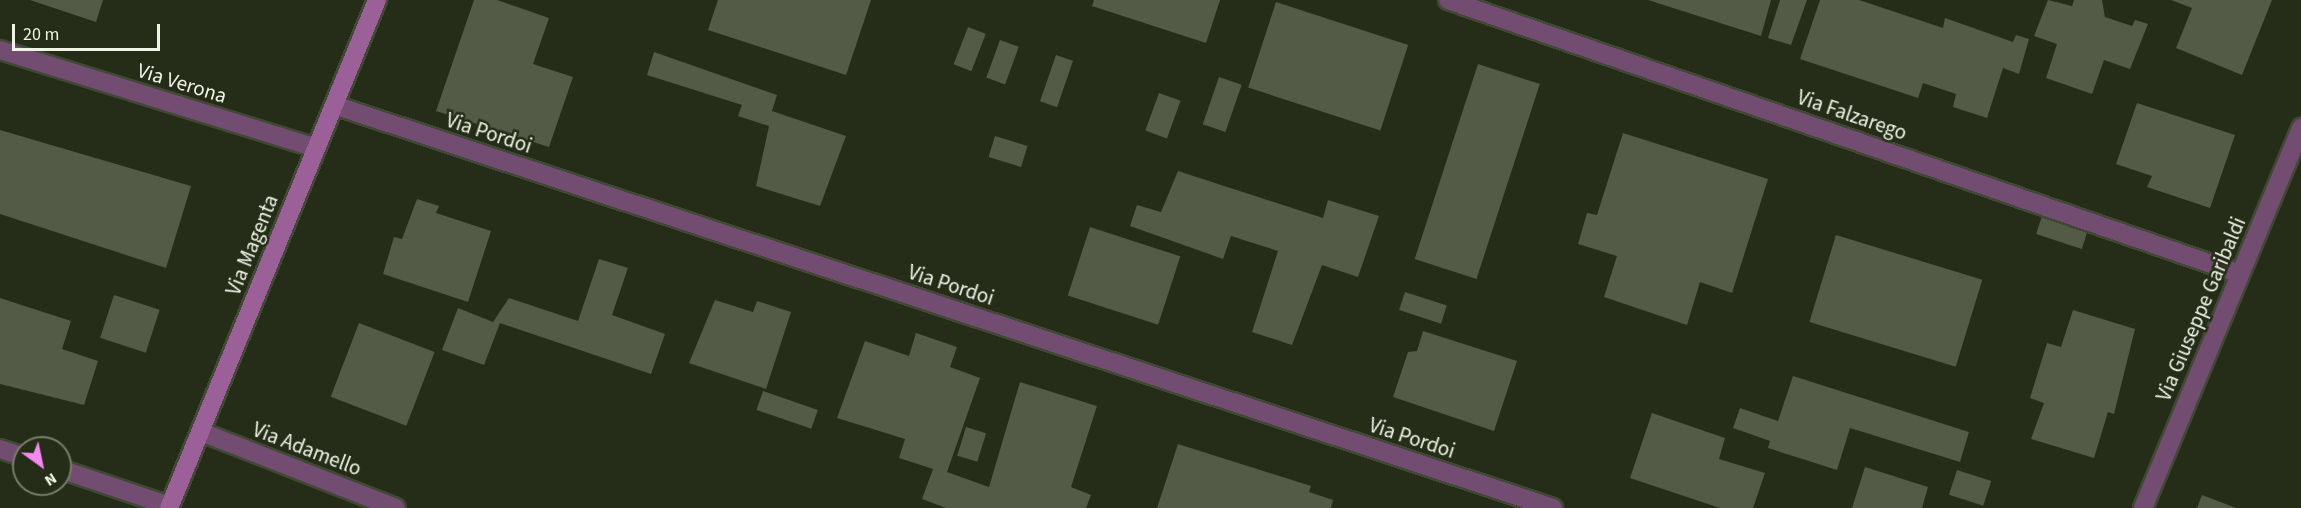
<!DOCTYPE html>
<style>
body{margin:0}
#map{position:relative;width:2301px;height:508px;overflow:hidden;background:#252c18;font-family:"Source Sans 3",sans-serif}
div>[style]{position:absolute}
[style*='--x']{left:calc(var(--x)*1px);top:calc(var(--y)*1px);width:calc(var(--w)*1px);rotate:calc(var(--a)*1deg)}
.building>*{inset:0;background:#535a45;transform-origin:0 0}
.roads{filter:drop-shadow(2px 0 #414835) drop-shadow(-2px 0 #414835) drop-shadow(0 2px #414835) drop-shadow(0 -2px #414835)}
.street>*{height:18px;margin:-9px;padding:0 9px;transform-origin:9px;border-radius:9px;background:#734d71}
.secondary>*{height:18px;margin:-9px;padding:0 9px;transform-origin:9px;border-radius:9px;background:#9c6099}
span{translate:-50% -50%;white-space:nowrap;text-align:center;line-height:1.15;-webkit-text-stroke:5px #252c18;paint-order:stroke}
.street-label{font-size:21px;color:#eff4e7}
.north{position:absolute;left:12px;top:436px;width:60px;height:60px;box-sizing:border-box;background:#252c18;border:2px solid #767c6b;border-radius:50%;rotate:147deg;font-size:16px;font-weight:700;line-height:24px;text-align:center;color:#eff4e7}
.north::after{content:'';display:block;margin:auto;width:21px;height:27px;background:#f489f0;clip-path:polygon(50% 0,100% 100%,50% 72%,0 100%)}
.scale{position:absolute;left:12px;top:24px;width:148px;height:27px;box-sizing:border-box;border:3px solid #eff4e7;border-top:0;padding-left:8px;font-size:18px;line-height:21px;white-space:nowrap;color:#eff4e7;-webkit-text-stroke:4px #252c18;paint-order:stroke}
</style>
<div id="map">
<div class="building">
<i style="clip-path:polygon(30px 0,103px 0,96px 22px)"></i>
<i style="clip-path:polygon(474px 0,497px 0,549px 18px,533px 64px,573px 77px,549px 147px,436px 111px)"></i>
<i style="clip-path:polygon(718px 0,871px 0,846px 75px,708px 30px)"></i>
<i style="clip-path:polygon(1094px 0,1220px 0,1206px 43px,1092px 6px)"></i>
<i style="clip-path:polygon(1648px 0,1771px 0,1761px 36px)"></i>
<i style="clip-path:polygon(1780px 0,1807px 0,1791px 45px,1768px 38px)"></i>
<i style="clip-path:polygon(1820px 0,1859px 0,1943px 28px,1945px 18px,2013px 42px,2016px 35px,2029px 39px,2019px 74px,2003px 68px,1987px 118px,1953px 107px,1956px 94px,1923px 83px,1918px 98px,1800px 59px)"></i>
<i style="clip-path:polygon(2048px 0,2072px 6px,2074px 0,2102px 0,2105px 17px,2132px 26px,2135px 20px,2148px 24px,2130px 69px,2104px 60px,2092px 94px,2046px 78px,2057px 44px,2034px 36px)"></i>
<i style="clip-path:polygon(2171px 0,2272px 0,2242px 75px,2176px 48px,2192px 8px)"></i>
<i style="left:1276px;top:2px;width:139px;height:90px;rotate:18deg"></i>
<i style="left:968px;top:27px;width:19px;height:40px;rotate:21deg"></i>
<i style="left:1000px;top:40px;width:20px;height:40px;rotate:20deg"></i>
<i style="clip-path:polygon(654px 52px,777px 95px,772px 111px,846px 136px,820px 206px,756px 186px,769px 126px,738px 116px,742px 105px,647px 75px)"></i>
<i style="left:1056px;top:55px;width:18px;height:49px;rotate:19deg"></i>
<i style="left:1478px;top:64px;width:65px;height:205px;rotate:18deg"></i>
<i style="left:1219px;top:77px;width:24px;height:50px;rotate:19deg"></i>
<i style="left:1159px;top:93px;width:23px;height:40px;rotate:20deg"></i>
<i style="clip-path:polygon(2137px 103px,2235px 135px,2210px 208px,2147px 187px,2152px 176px,2116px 164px)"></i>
<i style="clip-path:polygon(0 130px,191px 186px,166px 268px,0 214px)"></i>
<i style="clip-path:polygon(1623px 133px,1768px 179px,1732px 293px,1700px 282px,1687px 325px,1604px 297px,1617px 256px,1578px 244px,1587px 213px,1597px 215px)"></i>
<i style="left:995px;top:136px;width:34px;height:22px;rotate:17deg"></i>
<i style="clip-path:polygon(1178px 171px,1323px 218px,1328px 200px,1379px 216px,1358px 277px,1322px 265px,1292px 345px,1252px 332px,1278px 251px,1231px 236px,1223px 259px,1130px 226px,1137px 205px,1161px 212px)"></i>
<i style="clip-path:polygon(417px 199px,439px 206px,436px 213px,491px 231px,468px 302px,383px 274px,394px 237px,402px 239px)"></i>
<i style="left:2042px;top:216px;width:48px;height:19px;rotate:18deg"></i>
<i style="left:1090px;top:227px;width:95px;height:72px;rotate:18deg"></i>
<i style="left:1836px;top:235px;width:153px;height:91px;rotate:17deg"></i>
<i style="clip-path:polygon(599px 259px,628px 268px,612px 315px,665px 334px,651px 374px,500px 323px,484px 365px,442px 350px,458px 308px,493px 322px,509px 298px,578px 321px)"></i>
<i style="left:1405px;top:292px;width:44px;height:19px;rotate:18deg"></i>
<i style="left:114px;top:295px;width:48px;height:45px;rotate:18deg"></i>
<i style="clip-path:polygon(0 298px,71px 321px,62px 349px,98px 361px,84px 405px,0 384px)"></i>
<i style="clip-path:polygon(715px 300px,753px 312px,757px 301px,791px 312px,766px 389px,689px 363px)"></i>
<i style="clip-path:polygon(2073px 310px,2135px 329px,2114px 414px,2108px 412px,2094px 458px,2031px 439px,2044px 403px,2030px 398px,2047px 343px,2061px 347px)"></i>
<i style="left:359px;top:323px;width:81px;height:79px;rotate:21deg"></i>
<i style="clip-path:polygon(1423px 331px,1517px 361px,1494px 431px,1393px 397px,1408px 352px,1417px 351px)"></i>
<i style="clip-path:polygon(916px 333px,957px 347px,950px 367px,980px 378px,947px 472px,989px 487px,1020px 382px,1097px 406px,1071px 487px,1091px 495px,1086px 508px,946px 508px,922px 499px,933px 469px,899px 458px,905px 439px,837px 418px,865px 341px,909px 356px)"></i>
<i style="clip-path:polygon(1793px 376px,1969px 432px,1960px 462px,1850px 428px,1837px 470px,1768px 448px,1770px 441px,1733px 428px,1740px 408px,1778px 421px)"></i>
<i style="left:763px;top:391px;width:58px;height:20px;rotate:19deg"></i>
<i style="clip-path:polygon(1652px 413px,1725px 438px,1719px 459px,1765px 473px,1753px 508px,1720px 508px,1630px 478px)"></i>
<i style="left:966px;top:427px;width:21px;height:30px;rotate:17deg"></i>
<i style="clip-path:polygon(1178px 444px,1311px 486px,1309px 492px,1333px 500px,1331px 508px,1157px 508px)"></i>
<i style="clip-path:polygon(1865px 467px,1928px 487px,1922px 508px,1852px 508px)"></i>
<i style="left:1957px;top:470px;width:36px;height:26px;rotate:18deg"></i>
<i style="clip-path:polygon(2202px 495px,2236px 508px,2197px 508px)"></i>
</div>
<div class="roads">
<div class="street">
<i style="--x:1448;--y:0;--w:838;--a:19.08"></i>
<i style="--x:0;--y:50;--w:331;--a:17.2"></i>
<i style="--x:334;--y:105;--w:1284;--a:18.29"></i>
<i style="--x:201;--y:432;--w:209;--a:21.3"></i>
<i style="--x:0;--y:449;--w:25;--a:18"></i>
<i style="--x:60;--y:469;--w:116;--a:18.6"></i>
<i style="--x:2143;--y:508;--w:412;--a:-67.4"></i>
</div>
<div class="secondary">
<i style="--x:169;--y:508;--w:549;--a:-67.73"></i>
</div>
</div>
<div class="street-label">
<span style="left:182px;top:83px;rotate:17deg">Via Verona</span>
<span style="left:1852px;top:115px;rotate:19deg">Via Falzarego</span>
<span style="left:489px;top:133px;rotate:18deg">Via Pordoi</span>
<span style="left:252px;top:245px;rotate:-68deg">Via Magenta</span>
<span style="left:951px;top:285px;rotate:18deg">Via Pordoi</span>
<span style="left:2201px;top:309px;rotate:-67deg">Via Giuseppe Garibaldi</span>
<span style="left:1412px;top:438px;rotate:18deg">Via Pordoi</span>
<span style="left:307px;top:449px;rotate:21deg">Via Adamello</span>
</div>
<div class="north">N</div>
<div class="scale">20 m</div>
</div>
